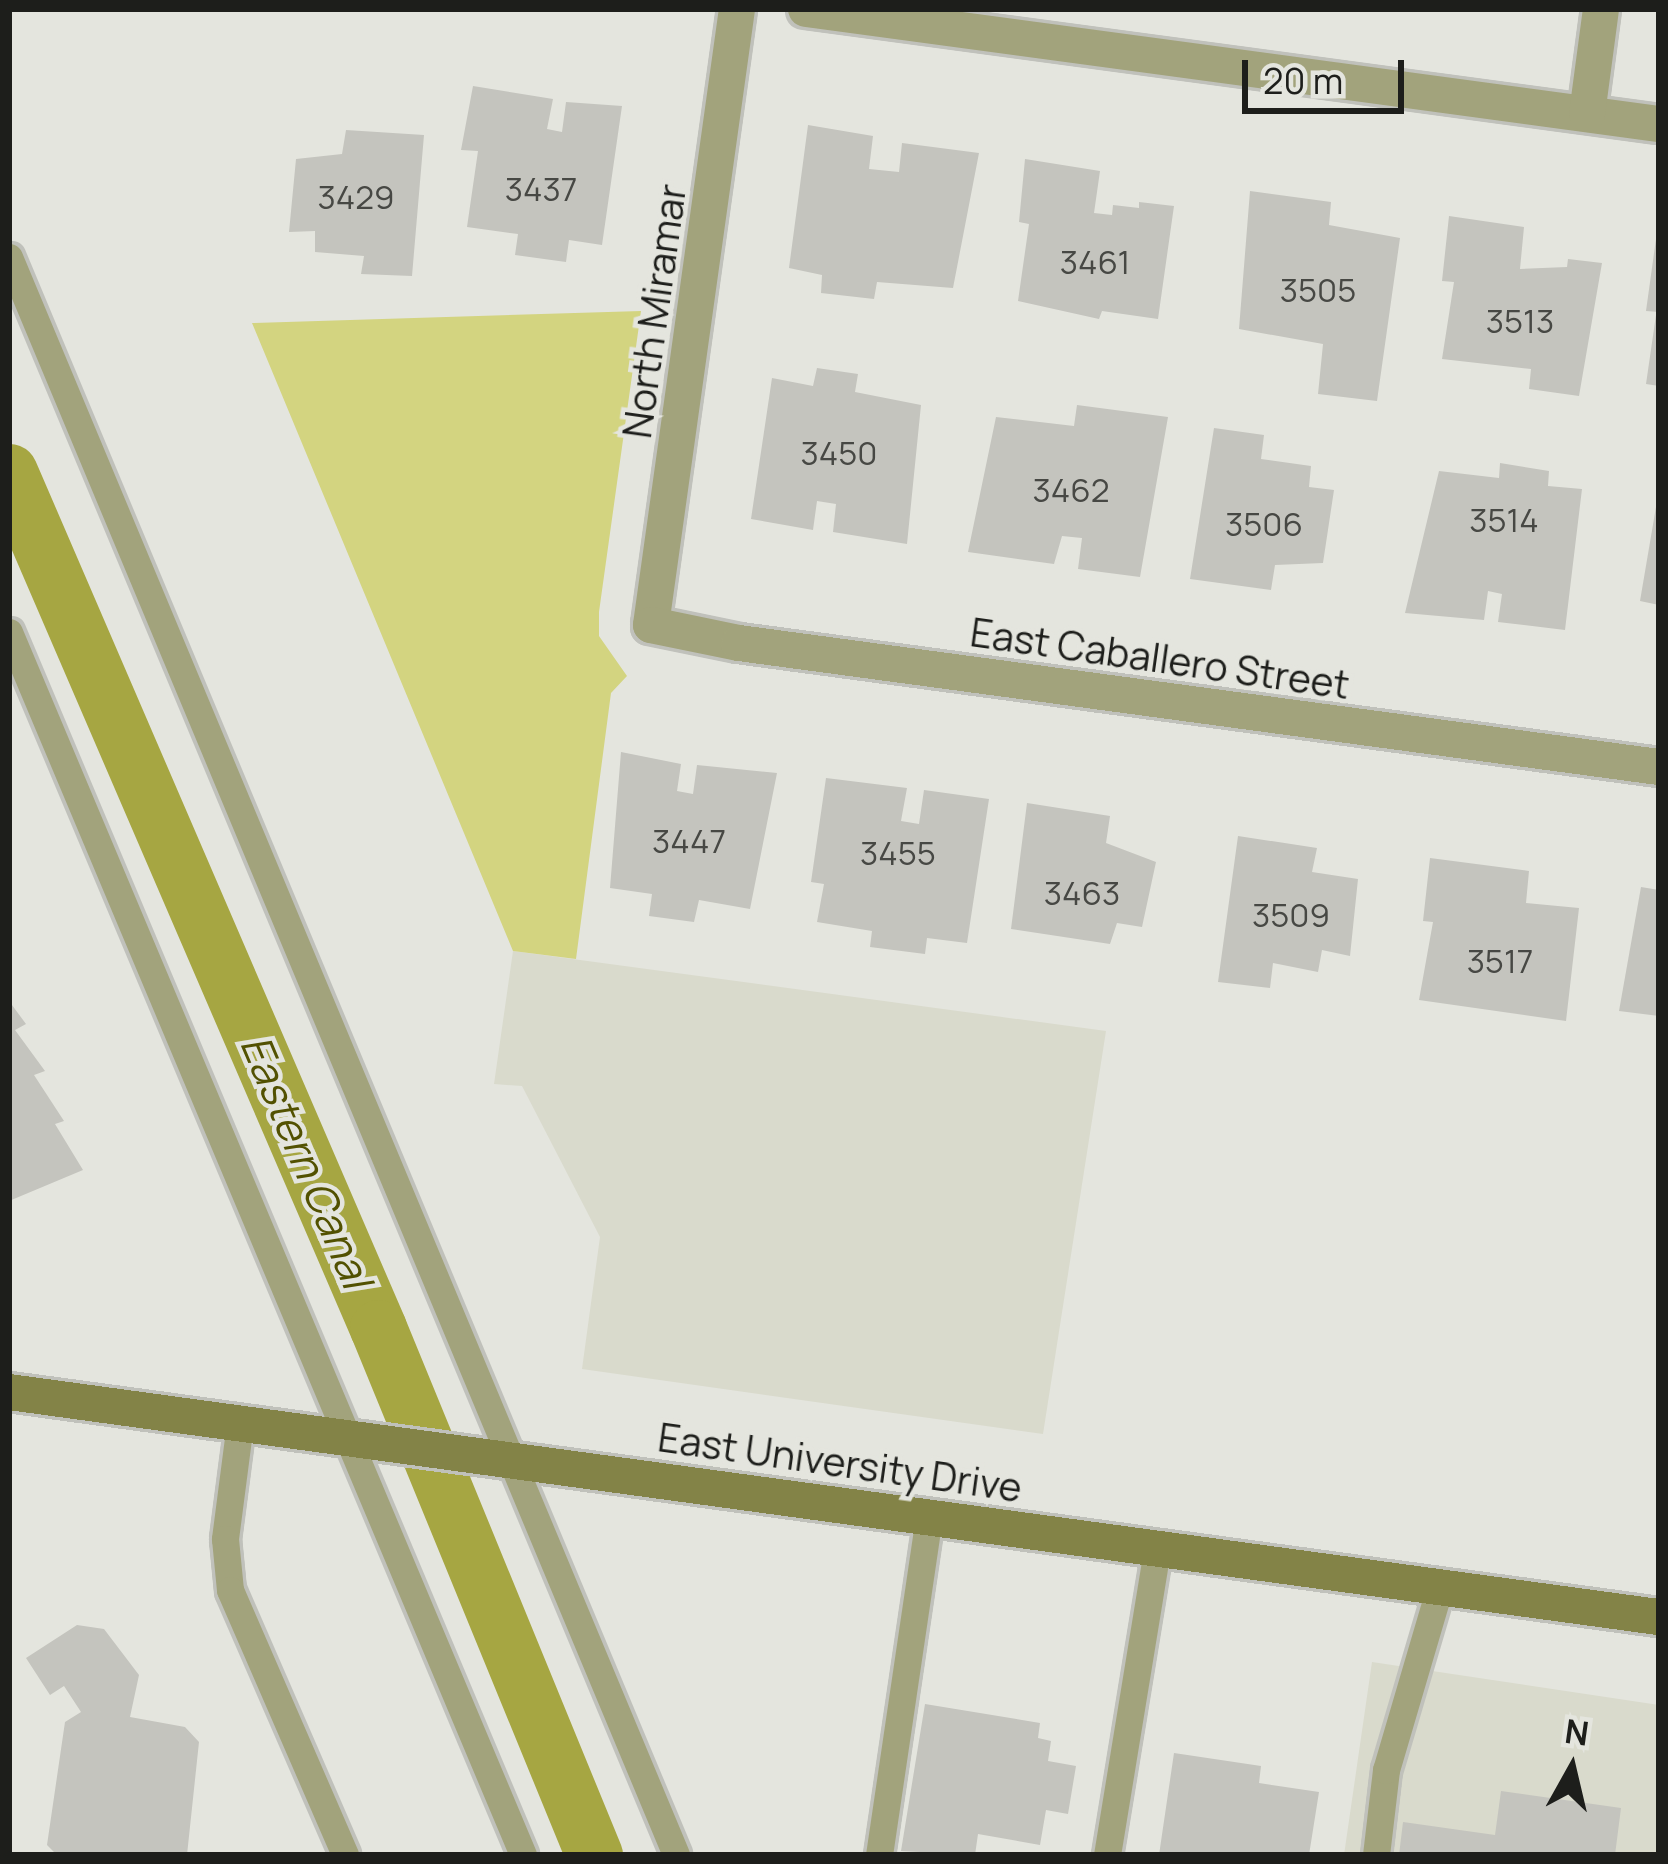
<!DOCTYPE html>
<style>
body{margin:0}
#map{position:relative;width:1668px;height:1864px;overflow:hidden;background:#e4e5de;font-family:Manrope,sans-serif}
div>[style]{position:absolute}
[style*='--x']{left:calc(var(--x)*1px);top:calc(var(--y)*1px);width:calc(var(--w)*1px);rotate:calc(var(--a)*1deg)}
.built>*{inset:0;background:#d9dacc}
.green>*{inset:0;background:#d3d480}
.canal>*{height:57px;margin:-28.5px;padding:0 28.5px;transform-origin:28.5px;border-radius:28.5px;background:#a6a642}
.building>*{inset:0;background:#c4c4be}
.roads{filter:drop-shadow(3px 0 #c0c1bb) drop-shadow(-3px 0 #c0c1bb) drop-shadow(0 3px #c0c1bb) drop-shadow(0 -3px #c0c1bb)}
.lane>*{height:27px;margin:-13.5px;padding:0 13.5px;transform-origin:13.5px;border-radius:13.5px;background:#a2a37c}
.street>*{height:36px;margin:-18px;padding:0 18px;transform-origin:18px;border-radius:18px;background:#a2a37c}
.secondary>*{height:36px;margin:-18px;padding:0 18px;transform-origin:18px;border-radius:18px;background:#838347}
span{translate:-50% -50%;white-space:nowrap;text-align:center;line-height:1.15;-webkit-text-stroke:9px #e4e5de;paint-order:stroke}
.number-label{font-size:33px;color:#474844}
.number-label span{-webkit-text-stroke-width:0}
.street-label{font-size:39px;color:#1d1e1b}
.water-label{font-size:42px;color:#525101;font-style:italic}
.frame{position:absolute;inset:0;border:12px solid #1d1e1b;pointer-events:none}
.north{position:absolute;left:1512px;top:1708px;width:120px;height:120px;-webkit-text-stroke:9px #e4e5de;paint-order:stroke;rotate:8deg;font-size:33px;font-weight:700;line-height:48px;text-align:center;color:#1d1e1b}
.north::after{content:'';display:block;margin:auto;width:42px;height:54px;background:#1d1e1b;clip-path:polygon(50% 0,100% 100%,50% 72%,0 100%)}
.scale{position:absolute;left:1242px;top:60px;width:162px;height:54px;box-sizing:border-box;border:6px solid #1d1e1b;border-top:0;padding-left:15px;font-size:36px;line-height:42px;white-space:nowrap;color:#1d1e1b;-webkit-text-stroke:9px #e4e5de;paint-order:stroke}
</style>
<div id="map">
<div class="built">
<i style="clip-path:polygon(513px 951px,1106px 1031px,1043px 1434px,582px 1369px,600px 1237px,522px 1086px,494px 1084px)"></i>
<i style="clip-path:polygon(1372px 1662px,1659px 1705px,1659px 1855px,1344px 1855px)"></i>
</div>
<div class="green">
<i style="clip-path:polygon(641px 311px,599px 612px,599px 636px,627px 676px,611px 693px,576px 959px,513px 951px,252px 323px)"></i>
</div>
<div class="canal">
<i style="--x:9;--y:472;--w:932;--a:66.68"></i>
<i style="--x:378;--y:1328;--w:570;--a:67.71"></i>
</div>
<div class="building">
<i style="clip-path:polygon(473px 86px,553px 99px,547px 129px,562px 132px,566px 102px,622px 106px,602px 245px,569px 240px,566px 262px,515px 255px,518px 234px,467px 227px,478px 151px,461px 150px)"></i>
<i style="clip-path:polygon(808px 125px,873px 136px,869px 169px,899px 172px,902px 143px,979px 153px,953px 288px,877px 282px,874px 299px,821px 293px,822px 275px,789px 268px)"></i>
<i style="clip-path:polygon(346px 130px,424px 135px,412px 276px,361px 274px,364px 256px,315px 252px,315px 231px,289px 232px,296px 159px,342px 154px)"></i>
<i style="clip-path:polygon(1025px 159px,1100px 171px,1094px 213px,1112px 215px,1113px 205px,1139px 208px,1139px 202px,1174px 206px,1158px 319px,1102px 311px,1099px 319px,1018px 301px,1029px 224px,1019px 222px)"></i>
<i style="clip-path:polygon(1250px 191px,1331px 202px,1329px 225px,1400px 238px,1377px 401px,1318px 394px,1323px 344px,1239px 329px)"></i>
<i style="clip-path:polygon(1449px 216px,1524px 227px,1520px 269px,1567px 267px,1568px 259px,1602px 263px,1579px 396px,1529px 389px,1531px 369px,1442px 359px,1454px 282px,1442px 281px)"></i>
<i style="clip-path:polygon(1656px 239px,1659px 239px,1659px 312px,1646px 311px)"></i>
<i style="clip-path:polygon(1656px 315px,1659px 315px,1659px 386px,1646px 384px)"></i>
<i style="clip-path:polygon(817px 368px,858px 374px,855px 392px,921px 405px,907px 544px,833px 532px,836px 504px,817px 501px,813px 530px,751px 519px,772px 378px,813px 386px)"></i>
<i style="clip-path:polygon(1077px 405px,1168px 417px,1140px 577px,1078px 569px,1082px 538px,1062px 536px,1054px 564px,968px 552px,996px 417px,1074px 426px)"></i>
<i style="clip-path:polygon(1214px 428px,1264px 435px,1261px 459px,1311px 466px,1309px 487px,1334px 490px,1323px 563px,1275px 565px,1271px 590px,1190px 579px)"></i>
<i style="clip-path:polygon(1500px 463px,1549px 471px,1548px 486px,1582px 489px,1565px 630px,1498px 622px,1502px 594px,1488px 591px,1484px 620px,1405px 613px,1439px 471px,1499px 478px)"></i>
<i style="clip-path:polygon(1657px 501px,1659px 501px,1659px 605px,1640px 601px)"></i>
<i style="clip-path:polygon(621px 752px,681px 764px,677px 791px,693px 794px,697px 765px,777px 773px,750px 909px,699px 900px,694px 922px,649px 916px,652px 894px,610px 888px)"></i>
<i style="clip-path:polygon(826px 778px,907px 788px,901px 821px,919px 824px,924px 790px,989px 799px,967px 943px,927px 938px,925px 954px,870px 947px,872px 931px,817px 922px,824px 884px,811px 882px)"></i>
<i style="clip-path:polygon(1027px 803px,1110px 816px,1106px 843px,1156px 862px,1142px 927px,1117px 923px,1110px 944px,1011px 929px)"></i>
<i style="clip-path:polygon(1238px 836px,1317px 848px,1312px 872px,1358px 879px,1350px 956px,1322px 950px,1318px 972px,1273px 963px,1270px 988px,1218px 982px)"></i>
<i style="clip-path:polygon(1430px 858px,1529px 871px,1526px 903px,1579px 908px,1566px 1021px,1419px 1000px,1433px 922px,1423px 921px)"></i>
<i style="clip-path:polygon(1641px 887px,1659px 890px,1659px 1016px,1619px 1011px)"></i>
<i style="clip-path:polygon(9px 1001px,26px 1024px,15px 1030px,45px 1071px,34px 1075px,64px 1121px,55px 1124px,83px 1170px,9px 1201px)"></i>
<i style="clip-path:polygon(77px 1625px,104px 1629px,139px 1675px,130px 1717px,185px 1727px,199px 1742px,187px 1855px,57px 1855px,47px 1845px,65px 1722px,81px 1712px,64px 1686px,50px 1695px,26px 1658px)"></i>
<i style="clip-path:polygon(925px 1704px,1040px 1723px,1038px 1738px,1051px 1741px,1048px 1761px,1076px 1766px,1068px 1814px,1046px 1810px,1040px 1845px,978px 1834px,975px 1855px,901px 1851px)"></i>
<i style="clip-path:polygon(1174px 1753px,1261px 1766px,1259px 1783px,1319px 1792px,1309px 1855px,1159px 1855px)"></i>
<i style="clip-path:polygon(1501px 1791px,1621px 1808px,1615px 1855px,1399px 1855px,1403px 1822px,1495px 1835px)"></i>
</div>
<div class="roads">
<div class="lane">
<i style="--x:9;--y:257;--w:1732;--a:67.34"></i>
<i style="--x:9;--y:632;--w:1327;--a:67.2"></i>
<i style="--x:240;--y:1423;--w:117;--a:97.4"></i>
<i style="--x:225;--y:1539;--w:51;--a:84.4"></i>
<i style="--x:230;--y:1590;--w:289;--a:66.5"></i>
<i style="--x:879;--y:1855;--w:342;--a:-81.6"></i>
<i style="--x:1107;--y:1855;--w:311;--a:-80.7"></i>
<i style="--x:1376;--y:1855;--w:86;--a:-83.3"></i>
<i style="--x:1386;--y:1770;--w:191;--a:-73.6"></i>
</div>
<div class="street">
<i style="--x:737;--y:9;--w:622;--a:97.95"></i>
<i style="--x:651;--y:625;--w:90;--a:11.6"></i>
<i style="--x:739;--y:643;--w:928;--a:7.68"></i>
<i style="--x:806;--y:9;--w:861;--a:7.68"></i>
<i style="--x:1587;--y:114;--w:106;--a:-82.4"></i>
</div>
<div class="secondary">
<i style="--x:9;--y:1392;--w:1665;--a:7.77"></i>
</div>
</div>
<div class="number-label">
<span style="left:541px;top:189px">3437</span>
<span style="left:356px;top:197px">3429</span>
<span style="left:1095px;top:262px">3461</span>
<span style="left:1318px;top:290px">3505</span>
<span style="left:1520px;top:321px">3513</span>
<span style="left:839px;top:453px">3450</span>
<span style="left:1071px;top:490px">3462</span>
<span style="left:1504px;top:520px">3514</span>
<span style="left:1264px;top:524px">3506</span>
<span style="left:689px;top:841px">3447</span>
<span style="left:898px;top:853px">3455</span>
<span style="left:1082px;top:893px">3463</span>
<span style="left:1291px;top:915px">3509</span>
<span style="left:1500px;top:961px">3517</span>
</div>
<div class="street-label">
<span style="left:654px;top:311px;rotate:-82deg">North Miramar</span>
<span style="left:1160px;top:658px;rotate:8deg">East Caballero Street</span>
<span style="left:840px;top:1462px;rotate:8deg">East University Drive</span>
</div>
<div class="water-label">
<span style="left:307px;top:1161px;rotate:67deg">Eastern Canal</span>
</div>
<div class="frame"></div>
<div class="north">N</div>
<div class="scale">20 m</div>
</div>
